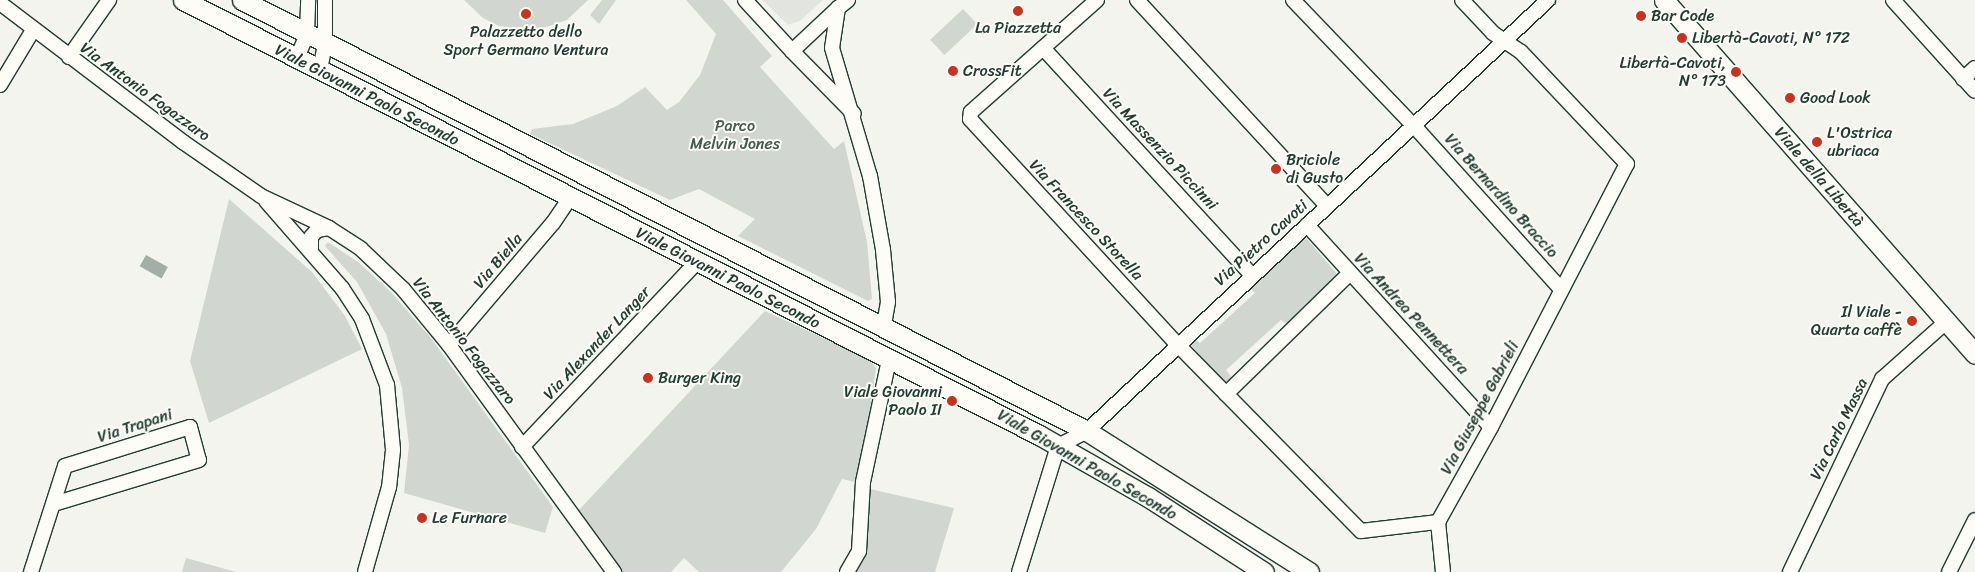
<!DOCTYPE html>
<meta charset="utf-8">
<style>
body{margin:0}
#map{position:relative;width:1975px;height:572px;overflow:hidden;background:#f4f4ef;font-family:Sriracha,sans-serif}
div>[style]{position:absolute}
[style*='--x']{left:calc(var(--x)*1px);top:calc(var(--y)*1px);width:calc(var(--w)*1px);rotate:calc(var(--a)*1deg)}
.built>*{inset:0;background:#e2e5df}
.green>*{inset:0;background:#d1d6d1;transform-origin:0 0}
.water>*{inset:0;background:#a3aea7;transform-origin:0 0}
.roads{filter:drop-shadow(1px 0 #1f3d34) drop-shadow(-1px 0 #1f3d34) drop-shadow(0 1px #1f3d34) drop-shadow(0 -1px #1f3d34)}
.minor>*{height:14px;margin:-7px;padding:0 7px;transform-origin:7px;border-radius:7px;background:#fdfcf7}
.major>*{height:19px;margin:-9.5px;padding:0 9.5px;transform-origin:9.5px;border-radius:9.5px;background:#fdfcf7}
.dots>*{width:14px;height:14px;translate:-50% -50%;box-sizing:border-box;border:2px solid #fdfcf7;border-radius:50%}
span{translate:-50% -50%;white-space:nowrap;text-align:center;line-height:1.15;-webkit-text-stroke:4px #fdfcf7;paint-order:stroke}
.poi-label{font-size:16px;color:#1f3d34}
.left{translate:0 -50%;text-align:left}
.right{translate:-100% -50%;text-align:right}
.street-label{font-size:16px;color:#1f3d34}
.park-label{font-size:16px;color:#435c53}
</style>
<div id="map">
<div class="built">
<i style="clip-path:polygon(762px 0,823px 0,800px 21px,788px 25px)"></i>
</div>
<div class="green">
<i style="clip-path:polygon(464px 0,588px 0,567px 20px,534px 31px,499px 26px,483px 18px)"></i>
<i style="clip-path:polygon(602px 0,616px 0,599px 24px,590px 15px)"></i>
<i style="clip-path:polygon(686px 0,723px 0,772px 56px,760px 67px,834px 149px,844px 141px,867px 242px,872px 299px,868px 301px,738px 236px,755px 219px,699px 189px,670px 200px,530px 134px,532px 129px,573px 124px,617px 106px,645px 87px,667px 110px,679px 102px,700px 75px,716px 34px)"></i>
<i style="left:963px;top:9px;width:21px;height:45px;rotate:47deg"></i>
<i style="clip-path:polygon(229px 199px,312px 272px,345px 316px,362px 349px,209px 423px,190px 361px)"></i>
<i style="clip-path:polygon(1302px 237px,1307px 239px,1338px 275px,1288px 325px,1281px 320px,1226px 370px,1232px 378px,1225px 383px,1189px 343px,1195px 339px,1200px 343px,1255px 293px,1250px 288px)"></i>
<i style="clip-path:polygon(328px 242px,358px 262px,391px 292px,431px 338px,553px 507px,545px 533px,404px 493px,409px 445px,402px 388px,386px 334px,357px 282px,325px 246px)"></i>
<i style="clip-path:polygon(765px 311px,869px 359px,876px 368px,868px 425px,855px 482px,842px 479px,816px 529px,781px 572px,699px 572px,684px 558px,671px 572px,621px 572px,578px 511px)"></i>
<i style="clip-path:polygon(870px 489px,954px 508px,935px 572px,855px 572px,864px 556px)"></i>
<i style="clip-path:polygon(186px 558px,236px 572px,182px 572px)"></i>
</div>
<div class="water">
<i style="left:146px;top:255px;width:25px;height:13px;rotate:29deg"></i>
</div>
<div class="roads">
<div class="minor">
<i style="--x:745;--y:0;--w:69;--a:47.3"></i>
<i style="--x:848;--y:0;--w:13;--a:141"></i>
<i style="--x:838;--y:8;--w:40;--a:98.5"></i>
<i style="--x:832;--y:48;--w:134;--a:73.5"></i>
<i style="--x:870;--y:176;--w:75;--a:80"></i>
<i style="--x:883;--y:250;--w:52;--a:84.5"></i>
<i style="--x:888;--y:302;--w:27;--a:100"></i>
<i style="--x:1097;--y:0;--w:169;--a:138.4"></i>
<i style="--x:971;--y:112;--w:7;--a:98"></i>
<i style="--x:970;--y:119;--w:306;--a:47.4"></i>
<i style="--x:1177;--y:344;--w:262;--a:45.5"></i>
<i style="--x:1361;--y:531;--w:78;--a:-6.7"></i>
<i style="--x:1438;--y:522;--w:109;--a:-60.8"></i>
<i style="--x:1491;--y:427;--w:296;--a:-62.7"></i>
<i style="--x:1627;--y:164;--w:154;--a:-133.4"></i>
<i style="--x:1521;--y:52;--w:34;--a:-146"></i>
<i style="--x:1493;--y:33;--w:45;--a:-133.2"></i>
<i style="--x:1137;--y:0;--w:280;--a:47.3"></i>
<i style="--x:1293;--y:0;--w:176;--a:46.2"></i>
<i style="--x:1415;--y:127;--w:218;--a:48"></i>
<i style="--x:1893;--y:0;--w:122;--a:48"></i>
<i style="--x:0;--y:3;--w:230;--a:37.2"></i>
<i style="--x:183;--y:142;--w:95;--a:34.7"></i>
<i style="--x:261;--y:196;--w:75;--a:25.2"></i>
<i style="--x:329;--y:228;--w:38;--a:33"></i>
<i style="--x:361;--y:249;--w:58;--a:43.6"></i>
<i style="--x:403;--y:289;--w:72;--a:50.6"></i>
<i style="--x:449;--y:345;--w:281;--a:54"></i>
<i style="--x:838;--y:8;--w:63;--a:136.9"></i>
<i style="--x:792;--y:51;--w:88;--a:45.5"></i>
<i style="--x:1043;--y:48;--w:309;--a:47.4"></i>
<i style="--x:69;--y:57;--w:70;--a:-54.9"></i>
<i style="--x:297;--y:58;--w:26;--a:-67"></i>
<i style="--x:307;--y:34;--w:34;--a:-88"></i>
<i style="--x:320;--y:70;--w:26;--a:-79"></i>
<i style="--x:325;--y:44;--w:44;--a:-90"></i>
<i style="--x:1963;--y:79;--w:16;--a:-43"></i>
<i style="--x:0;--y:85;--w:64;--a:-59"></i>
<i style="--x:266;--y:201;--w:116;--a:48.9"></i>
<i style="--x:342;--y:288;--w:37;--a:57"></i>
<i style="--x:362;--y:319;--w:71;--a:69.3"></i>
<i style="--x:387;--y:385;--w:65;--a:84.7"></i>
<i style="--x:393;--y:450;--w:37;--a:96"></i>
<i style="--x:389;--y:487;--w:88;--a:105.8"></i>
<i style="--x:1307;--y:225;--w:273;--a:47.7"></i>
<i style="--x:311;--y:251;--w:14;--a:-90"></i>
<i style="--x:311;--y:237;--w:9;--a:-49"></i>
<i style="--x:317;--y:230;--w:12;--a:-9"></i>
<i style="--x:449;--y:345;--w:160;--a:-49.6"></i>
<i style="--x:553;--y:223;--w:30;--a:-56"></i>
<i style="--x:1226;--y:394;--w:172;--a:-44.3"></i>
<i style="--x:522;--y:447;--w:253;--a:-46.6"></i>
<i style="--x:1438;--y:522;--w:50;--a:84.3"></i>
<i style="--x:31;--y:572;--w:111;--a:-72.2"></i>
<i style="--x:65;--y:466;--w:131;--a:-17.3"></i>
<i style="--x:190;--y:427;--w:34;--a:75"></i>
<i style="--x:199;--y:460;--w:152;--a:163.2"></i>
<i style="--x:847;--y:572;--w:24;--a:-60"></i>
<i style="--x:859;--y:551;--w:69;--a:-86.7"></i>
<i style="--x:863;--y:482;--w:125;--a:-78"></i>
<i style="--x:1019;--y:572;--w:132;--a:-72.8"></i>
<i style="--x:1058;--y:446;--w:33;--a:-27"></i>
<i style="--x:1087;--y:431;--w:631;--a:-43.07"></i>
<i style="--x:1790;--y:572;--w:214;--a:-64.5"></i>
<i style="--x:1882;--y:379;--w:86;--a:-41.7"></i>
<i style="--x:1949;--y:572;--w:58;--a:-63.4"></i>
</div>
<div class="major">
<i style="--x:183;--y:0;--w:960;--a:26.94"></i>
<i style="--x:1039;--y:435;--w:125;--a:29.6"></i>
<i style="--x:1148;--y:497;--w:138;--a:32.9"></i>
<i style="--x:242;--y:0;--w:949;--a:27.02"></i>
<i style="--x:1087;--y:431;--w:263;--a:32.4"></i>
<i style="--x:1664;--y:0;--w:471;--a:48.7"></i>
</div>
</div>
<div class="dots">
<i style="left:1018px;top:11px;background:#c8321e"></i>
<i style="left:526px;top:14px;background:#c8321e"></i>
<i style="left:1641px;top:16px;background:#c8321e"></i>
<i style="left:1682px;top:38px;background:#c8321e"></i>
<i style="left:953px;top:71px;background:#c8321e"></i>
<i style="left:1736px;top:72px;background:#c8321e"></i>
<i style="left:1790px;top:98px;background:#c8321e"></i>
<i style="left:1817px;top:142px;background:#c8321e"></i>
<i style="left:1276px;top:169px;background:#c8321e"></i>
<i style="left:1912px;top:321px;background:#c8321e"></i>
<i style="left:648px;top:378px;background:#c8321e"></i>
<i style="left:952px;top:401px;background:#c8321e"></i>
<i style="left:422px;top:518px;background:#c8321e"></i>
</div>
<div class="poi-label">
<span class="left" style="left:1651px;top:16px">Bar Code</span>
<span style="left:1018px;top:28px">La Piazzetta</span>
<span style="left:526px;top:41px">Palazzetto dello<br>Sport Germano Ventura</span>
<span class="left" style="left:1692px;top:38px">Libertà-Cavoti, N° 172</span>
<span class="right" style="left:1726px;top:72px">Libertà-Cavoti,<br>N° 173</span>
<span class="left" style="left:963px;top:71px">CrossFit</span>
<span class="left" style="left:1800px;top:98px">Good Look</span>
<span class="left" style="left:1827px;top:142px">L'Ostrica<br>ubriaca</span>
<span class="left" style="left:1286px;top:169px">Briciole<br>di Gusto</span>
<span class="right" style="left:1902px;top:321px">Il Viale -<br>Quarta caffè</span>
<span class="left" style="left:658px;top:378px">Burger King</span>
<span class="right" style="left:942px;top:401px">Viale Giovanni<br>Paolo II</span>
<span class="left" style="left:432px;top:518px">Le Furnare</span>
</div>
<div class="street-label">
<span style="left:145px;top:92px;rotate:36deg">Via Antonio Fogazzaro</span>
<span style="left:367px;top:95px;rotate:27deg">Viale Giovanni Paolo Secondo</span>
<span style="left:1160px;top:149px;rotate:47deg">Via Massenzio Piccinni</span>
<span style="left:1819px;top:177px;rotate:49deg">Viale della Libertà</span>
<span style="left:1501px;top:196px;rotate:48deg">Via Bernardino Braccio</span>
<span style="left:1086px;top:220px;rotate:47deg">Via Francesco Storella</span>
<span style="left:1261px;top:243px;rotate:-42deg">Via Pietro Cavoti</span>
<span style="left:498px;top:261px;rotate:-50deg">Via Biella</span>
<span style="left:728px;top:278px;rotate:27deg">Viale Giovanni Paolo Secondo</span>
<span style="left:1411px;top:314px;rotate:47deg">Via Andrea Pennettera</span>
<span style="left:464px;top:341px;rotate:52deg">Via Antonio Fogazzaro</span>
<span style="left:597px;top:343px;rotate:-47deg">Via Alexander Langer</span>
<span style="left:1480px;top:408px;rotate:-62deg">Via Giuseppe Gabrieli</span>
<span style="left:135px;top:426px;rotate:-18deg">Via Trapani</span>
<span style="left:1839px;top:429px;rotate:-64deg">Via Carlo Massa</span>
<span style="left:1087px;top:465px;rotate:30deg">Viale Giovanni Paolo Secondo</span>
</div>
<div class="park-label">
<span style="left:735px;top:135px">Parco<br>Melvin Jones</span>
</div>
</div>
